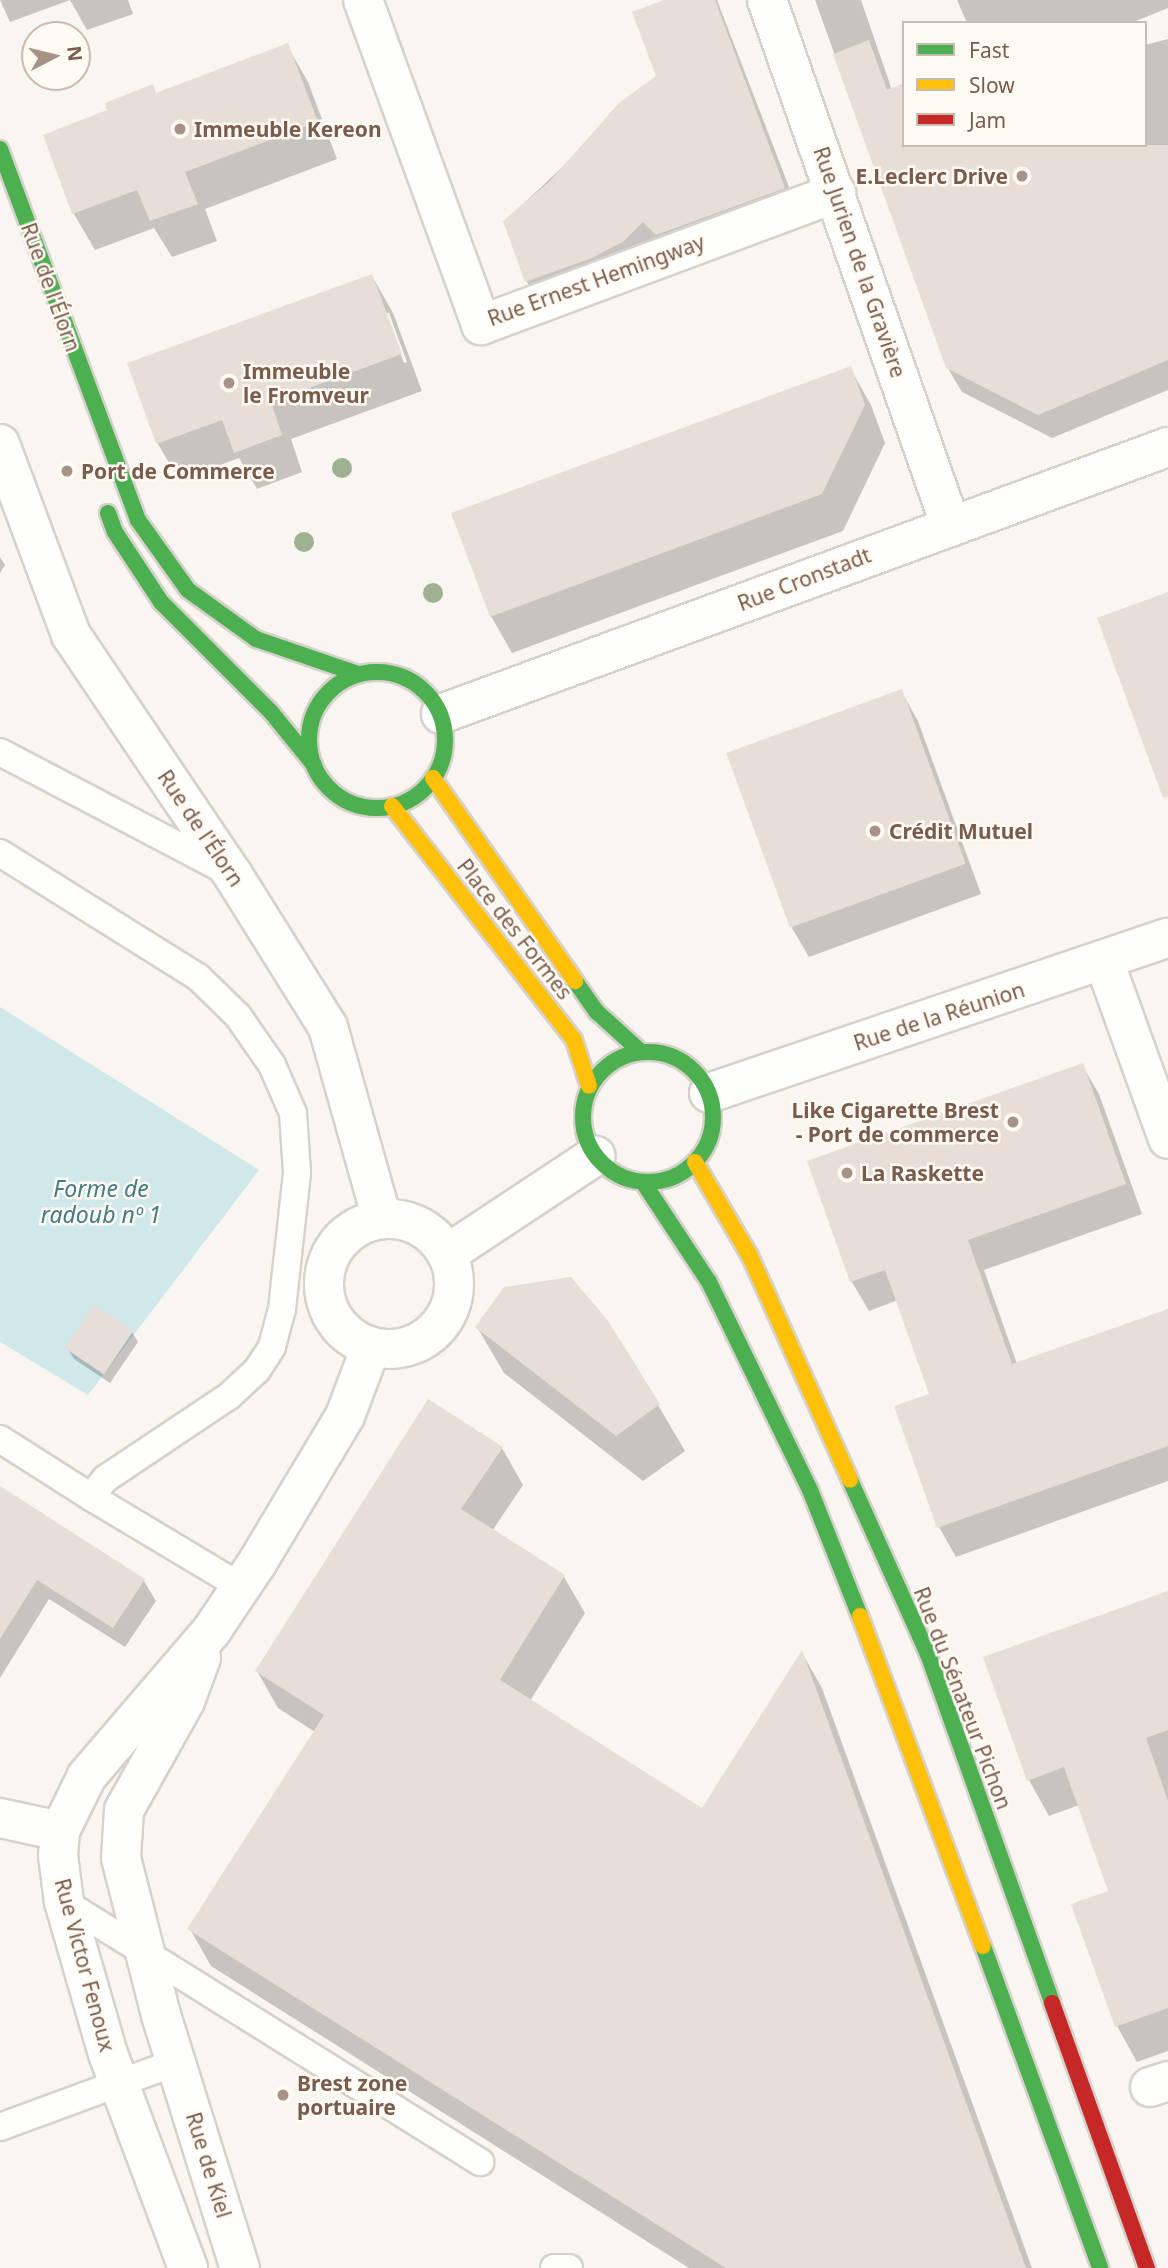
<!DOCTYPE html>
<meta charset="utf-8">
<style>
body{margin:0}
#map{position:relative;width:1168px;height:2268px;overflow:hidden;background:#f9f5f0;font-family:"Noto Sans",sans-serif}
div>[style]{position:absolute}
[style*='--x']{left:calc(var(--x)*1px);top:calc(var(--y)*1px);width:calc(var(--w)*1px);rotate:calc(var(--a)*1deg)}
.water>*{inset:0;background:#d0e8ea}
.shadow>*{inset:0;background:#0003}
.building>*{inset:0;background:#e6ded7;transform-origin:0 0}
.roads{filter:drop-shadow(2px 0 #d7d1cb) drop-shadow(-2px 0 #d7d1cb) drop-shadow(0 2px #d7d1cb) drop-shadow(0 -2px #d7d1cb)}
.lane>*{height:26px;margin:-13px;padding:0 13px;transform-origin:13px;border-radius:13px;background:#fefefd}
.street>*{height:38px;margin:-19px;padding:0 19px;transform-origin:19px;border-radius:19px;background:#fefefd}
.street>.ring{margin:-19px;padding:0;box-sizing:content-box;background:none;border:38px solid #fefefd;border-radius:50%}
.fast>*{height:16px;margin:-8px;padding:0 8px;transform-origin:8px;border-radius:8px;background:#4caf50}
.fast>.ring{margin:-8px;padding:0;box-sizing:content-box;background:none;border:16px solid #4caf50;border-radius:50%}
.slow>*{height:16px;margin:-8px;padding:0 8px;transform-origin:8px;border-radius:8px;background:#ffc107}
.jam>*{height:16px;margin:-8px;padding:0 8px;transform-origin:8px;border-radius:8px;background:#c62828}
.trees>*{width:20px;height:20px;margin:-10px;border-radius:50%;background:#9eb190}
.dots>*{width:19px;height:19px;translate:-50% -50%;box-sizing:border-box;border:4px solid #fffaf3;border-radius:50%}
span{translate:-50% -50%;white-space:nowrap;text-align:center;line-height:1.15;-webkit-text-stroke:5px #fffaf3;paint-order:stroke}
.poi-label{font-size:21px;color:#7a5c4d;font-weight:700}
.left{translate:0 -50%;text-align:left}
.right{translate:-100% -50%;text-align:right}
.street-label{font-size:21px;color:#7a5c4d}
.water-label{font-size:23px;color:#437c86;font-style:italic}
.legend{position:absolute;left:902px;top:21px;width:245px;height:126px;box-sizing:border-box;background:#fffaf3;border:2px solid #cabbb1;margin:0;padding:9px 12px;list-style:none;font-size:21px;color:#7a5c4d}
.legend li{display:flex;align-items:center;gap:14px;height:35px}
.legend b{width:35px;border:2px solid #cabbb1}
.north{position:absolute;left:21px;top:21px;width:70px;height:70px;box-sizing:border-box;background:#fffaf3;border:2px solid #cabbb1;border-radius:50%;rotate:83deg;font-size:19px;font-weight:700;line-height:28px;text-align:center;color:#7a5c4d}
.north::after{content:'';display:block;margin:auto;width:24px;height:32px;background:#a69286;clip-path:polygon(50% 0,100% 100%,50% 72%,0 100%)}
</style>
<div id="map">
<div class="water">
<i style="clip-path:polygon(0 1007px,259px 1170px,88px 1395px,0 1342px)"></i>
</div>
<div class="shadow">
<i style="clip-path:polygon(0 0,128px 0,133px 14px,87px 30px,70px 0,10px 22px)"></i>
<i style="clip-path:polygon(669px 0,717px 0,801px 218px,544px 311px,527px 282px,505px 221px,658px 77px)"></i>
<i style="clip-path:polygon(815px 0,861px 0,892px 90px,904px 145px,1145px 145px,1145px 45px,1168px 39px,1168px 390px,1052px 438px,962px 392px,947px 367px)"></i>
<i style="clip-path:polygon(957px 0,1168px 0,1168px 8px,1131px 23px,967px 23px)"></i>
<i style="clip-path:polygon(287px 45px,308px 82px,337px 159px,205px 209px,217px 241px,172px 257px,154px 228px,95px 250px,74px 214px,45px 136px)"></i>
<i style="clip-path:polygon(evenodd,372px 276px,393px 313px,422px 391px,291px 439px,302px 472px,257px 489px,239px 458px,179px 480px,158px 444px,129px 364px,372px 276px,385px 313px,389px 313px,407px 362px,404px 363px,385px 313px)"></i>
<i style="clip-path:polygon(850px 368px,871px 405px,885px 443px,843px 531px,512px 653px,491px 616px)"></i>
<i style="clip-path:polygon(0 557px,5px 565px,0 573px)"></i>
<i style="clip-path:polygon(901px 691px,918px 721px,981px 894px,809px 957px,792px 928px)"></i>
<i style="clip-path:polygon(1082px 1065px,1099px 1094px,1142px 1214px,984px 1270px,1017px 1364px,1168px 1310px,1168px 1481px,956px 1557px,939px 1527px,931px 1395px,898px 1300px,869px 1311px,852px 1282px,809px 1162px)"></i>
<i style="clip-path:polygon(477px 1327px,658px 1405px,685px 1451px,643px 1481px,504px 1373px)"></i>
<i style="clip-path:polygon(132px 1332px,138px 1342px,110px 1383px,74px 1359px,68px 1349px)"></i>
<i style="clip-path:polygon(502px 1448px,523px 1485px,492px 1531px,564px 1577px,585px 1613px,530px 1701px,702px 1810px,802px 1653px,822px 1688px,1032px 2268px,689px 2268px,211px 1966px,190px 1929px,315px 1732px,278px 1708px,257px 1671px)"></i>
<i style="clip-path:polygon(0 1488px,144px 1581px,156px 1601px,125px 1647px,49px 1599px,0 1678px)"></i>
<i style="clip-path:polygon(1168px 1593px,1168px 2051px,1137px 2062px,1117px 2026px,1073px 1905px,1110px 1892px,1079px 1805px,1049px 1816px,1029px 1780px)"></i>
</div>
<div class="building">
<i style="clip-path:polygon(664px 0,715px 0,785px 188px,656px 235px,643px 222px,624px 241px,592px 258px,525px 282px,503px 221px,549px 182px,619px 103px,656px 76px,632px 12px)"></i>
<i style="clip-path:polygon(869px 40px,887px 90px,904px 83px,904px 145px,1168px 145px,1168px 360px,1038px 415px,946px 368px,833px 54px)"></i>
<i style="clip-path:polygon(288px 43px,318px 122px,185px 172px,198px 204px,150px 221px,137px 190px,72px 214px,43px 135px,107px 110px,105px 103px,153px 84px,156px 93px)"></i>
<i style="clip-path:polygon(372px 274px,402px 354px,271px 402px,282px 435px,234px 453px,222px 420px,156px 444px,127px 363px)"></i>
<i style="clip-path:polygon(851px 366px,865px 405px,822px 494px,490px 617px,451px 513px)"></i>
<i style="clip-path:polygon(1168px 592px,1168px 797px,1163px 798px,1097px 618px)"></i>
<i style="left:902px;top:689px;width:186px;height:187px;rotate:70deg"></i>
<i style="clip-path:polygon(1083px 1063px,1126px 1184px,968px 1240px,1012px 1364px,1168px 1309px,1168px 1446px,937px 1528px,894px 1406px,929px 1394px,885px 1270px,850px 1282px,807px 1161px)"></i>
<i style="clip-path:polygon(571px 1277px,608px 1321px,660px 1404px,616px 1436px,475px 1327px,504px 1287px)"></i>
<i style="left:94px;top:1305px;width:47px;height:52px;rotate:34deg"></i>
<i style="clip-path:polygon(428px 1399px,503px 1447px,461px 1509px,565px 1575px,500px 1680px,702px 1808px,802px 1650px,1026px 2268px,726px 2268px,187px 1929px,324px 1715px,255px 1671px)"></i>
<i style="clip-path:polygon(0 1486px,145px 1579px,113px 1628px,37px 1580px,0 1639px)"></i>
<i style="clip-path:polygon(1168px 1591px,1168px 1730px,1146px 1738px,1168px 1801px,1168px 2008px,1115px 2027px,1071px 1904px,1108px 1891px,1064px 1767px,1027px 1781px,983px 1657px)"></i>
</div>
<div class="roads">
<div class="lane">
<i style="--x:0;--y:752;--w:259;--a:27.7"></i>
<i style="--x:0;--y:853;--w:234;--a:32.1"></i>
<i style="--x:198;--y:977;--w:56;--a:44.3"></i>
<i style="--x:238;--y:1016;--w:60;--a:55.2"></i>
<i style="--x:272;--y:1065;--w:52;--a:66.4"></i>
<i style="--x:293;--y:1113;--w:60;--a:86.2"></i>
<i style="--x:297;--y:1173;--w:137;--a:96.3"></i>
<i style="--x:282;--y:1309;--w:39;--a:105"></i>
<i style="--x:272;--y:1347;--w:27;--a:123"></i>
<i style="--x:257;--y:1370;--w:38;--a:137"></i>
<i style="--x:229;--y:1396;--w:149;--a:146.2"></i>
<i style="--x:105;--y:1479;--w:23;--a:128"></i>
<i style="--x:91;--y:1497;--w:108;--a:-147.5"></i>
<i style="--x:91;--y:1497;--w:174;--a:30.9"></i>
<i style="--x:64;--y:1902;--w:491;--a:32"></i>
<i style="--x:0;--y:2127;--w:189;--a:-20.2"></i>
<i style="--x:554;--y:2268;--w:15;--a:0"></i>
</div>
<div class="street">
<i style="--x:363;--y:0;--w:346;--a:70"></i>
<i style="--x:481;--y:325;--w:379;--a:-20.4"></i>
<i style="--x:767;--y:0;--w:555;--a:70.75"></i>
<i style="--x:0;--y:444;--w:204;--a:69.6"></i>
<i style="--x:71;--y:635;--w:290;--a:56"></i>
<i style="--x:233;--y:875;--w:179;--a:58"></i>
<i style="--x:328;--y:1027;--w:199;--a:74.3"></i>
<i style="--x:441;--y:714;--w:774;--a:-20.17"></i>
<i style="--x:1104;--y:961;--w:189;--a:70.2"></i>
<i style="--x:709;--y:1093;--w:484;--a:-18.7"></i>
<i class="ring" style="left:324px;top:1219px;width:92px;height:92px"></i>
<i style="--x:447;--y:1254;--w:178;--a:-33.5"></i>
<i style="--x:201;--y:1658;--w:46;--a:110.4"></i>
<i style="--x:185;--y:1701;--w:125;--a:119.2"></i>
<i style="--x:124;--y:1810;--w:48;--a:93.6"></i>
<i style="--x:121;--y:1858;--w:162;--a:75.7"></i>
<i style="--x:161;--y:2015;--w:265;--a:72.7"></i>
<i style="--x:0;--y:1818;--w:61;--a:12.2"></i>
<i style="--x:1150;--y:2087;--w:19;--a:-18"></i>
<i style="--x:188;--y:2268;--w:228;--a:-110.5"></i>
<i style="--x:108;--y:2054;--w:158;--a:-106.1"></i>
<i style="--x:64;--y:1902;--w:47;--a:-97.3"></i>
<i style="--x:58;--y:1855;--w:24;--a:-85"></i>
<i style="--x:60;--y:1831;--w:61;--a:-63.9"></i>
<i style="--x:87;--y:1776;--w:192;--a:-49.4"></i>
<i style="--x:212;--y:1630;--w:81;--a:-56.1"></i>
<i style="--x:257;--y:1563;--w:171;--a:-59.1"></i>
<i style="--x:345;--y:1416;--w:74;--a:-69.4"></i>
</div>
<div class="fast">
<i style="--x:0;--y:149;--w:396;--a:69.6"></i>
<i style="--x:138;--y:520;--w:86;--a:54.5"></i>
<i style="--x:188;--y:590;--w:84;--a:35.8"></i>
<i style="--x:256;--y:639;--w:108;--a:18.9"></i>
<i style="--x:108;--y:513;--w:20;--a:70"></i>
<i style="--x:115;--y:532;--w:84;--a:56.7"></i>
<i style="--x:161;--y:602;--w:156;--a:45"></i>
<i style="--x:271;--y:712;--w:68;--a:50.9"></i>
<i class="ring" style="left:309px;top:672px;width:120px;height:120px"></i>
<i style="--x:575;--y:981;--w:38;--a:55"></i>
<i style="--x:597;--y:1012;--w:59;--a:42.3"></i>
<i class="ring" style="left:583px;top:1052px;width:114px;height:114px"></i>
<i style="--x:643;--y:1182;--w:120;--a:56.6"></i>
<i style="--x:709;--y:1282;--w:231;--a:64.1"></i>
<i style="--x:810;--y:1490;--w:136;--a:68.4"></i>
<i style="--x:850;--y:1480;--w:191;--a:65.9"></i>
<i style="--x:928;--y:1654;--w:370;--a:70.4"></i>
<i style="--x:983;--y:1946;--w:343;--a:70"></i>
</div>
<div class="slow">
<i style="--x:433;--y:778;--w:248;--a:55"></i>
<i style="--x:392;--y:806;--w:296;--a:52.1"></i>
<i style="--x:574;--y:1040;--w:48;--a:71.9"></i>
<i style="--x:695;--y:1162;--w:109;--a:59.7"></i>
<i style="--x:750;--y:1256;--w:245;--a:65.9"></i>
<i style="--x:860;--y:1616;--w:352;--a:69.6"></i>
</div>
<div class="jam">
<i style="--x:1052;--y:2003;--w:282;--a:70.3"></i>
</div>
</div>
<div class="trees">
<i style="left:342px;top:468px"></i>
<i style="left:304px;top:542px"></i>
<i style="left:433px;top:593px"></i>
</div>
<div class="dots">
<i style="left:180px;top:129px;background:#a69286"></i>
<i style="left:1022px;top:176px;background:#a69286"></i>
<i style="left:229px;top:383px;background:#a69286"></i>
<i style="left:67px;top:471px;background:#a69286"></i>
<i style="left:875px;top:831px;background:#a69286"></i>
<i style="left:1013px;top:1122px;background:#a69286"></i>
<i style="left:847px;top:1173px;background:#a69286"></i>
<i style="left:283px;top:2095px;background:#a69286"></i>
</div>
<div class="poi-label">
<span class="left" style="left:194px;top:129px">Immeuble Kereon</span>
<span class="right" style="left:1008px;top:176px">E.Leclerc Drive</span>
<span class="left" style="left:243px;top:383px">Immeuble<br>le Fromveur</span>
<span class="left" style="left:81px;top:471px">Port de Commerce</span>
<span class="left" style="left:889px;top:831px">Crédit Mutuel</span>
<span class="right" style="left:999px;top:1122px">Like Cigarette Brest<br>- Port de commerce</span>
<span class="left" style="left:861px;top:1173px">La Raskette</span>
<span class="left" style="left:297px;top:2095px">Brest zone<br>portuaire</span>
</div>
<div class="street-label">
<span style="left:860px;top:262px;rotate:71deg">Rue Jurien de la Gravière</span>
<span style="left:596px;top:280px;rotate:-20deg">Rue Ernest Hemingway</span>
<span style="left:51px;top:287px;rotate:70deg">Rue de l'Élorn</span>
<span style="left:804px;top:579px;rotate:-21deg">Rue Cronstadt</span>
<span style="left:201px;top:828px;rotate:56deg">Rue de l'Élorn</span>
<span style="left:515px;top:929px;rotate:52deg">Place des Formes</span>
<span style="left:939px;top:1016px;rotate:-18deg">Rue de la Réunion</span>
<span style="left:963px;top:1698px;rotate:69deg">Rue du Sénateur Pichon</span>
<span style="left:85px;top:1965px;rotate:75deg">Rue Victor Fenoux</span>
<span style="left:209px;top:2165px;rotate:73deg">Rue de Kiel</span>
</div>
<div class="water-label">
<span style="left:101px;top:1201px">Forme de<br>radoub nº 1</span>
</div>
<ul class="legend">
<li><b style="height:9px;background:#4caf50"></b>Fast</li>
<li><b style="height:9px;background:#ffc107"></b>Slow</li>
<li><b style="height:9px;background:#c62828"></b>Jam</li>
</ul>
<div class="north">N</div>
</div>
